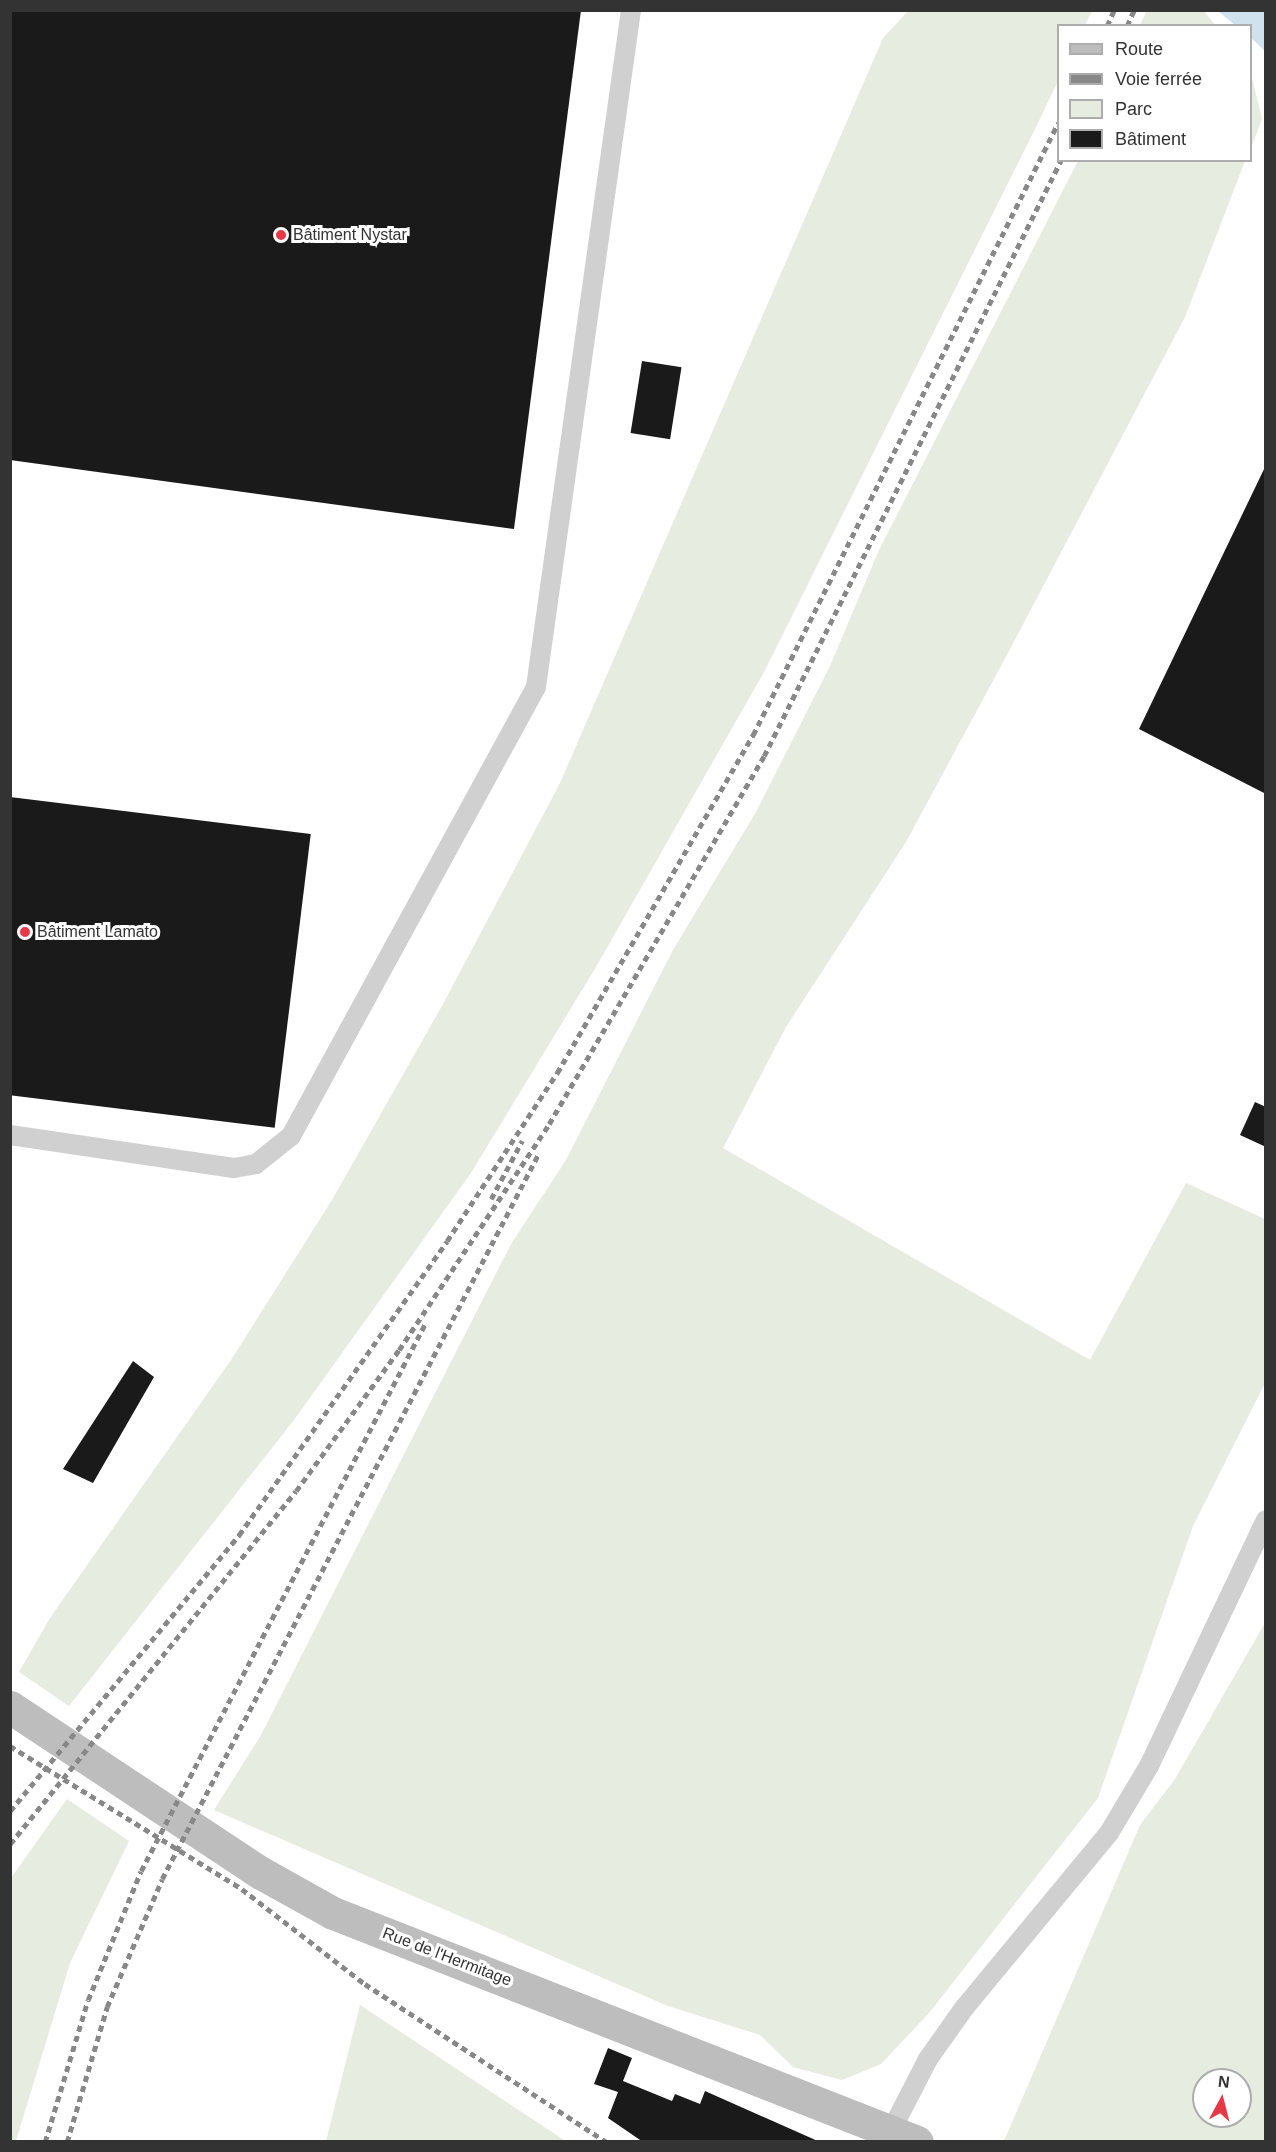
<!DOCTYPE html>
<meta charset="utf-8">
<style>
body{margin:0}
#map{position:relative;width:1276px;height:2152px;overflow:hidden;background:#fff;font-family:Arial,sans-serif}
div>[style]{position:absolute}
[style*='--x']{left:calc(var(--x)*1px);top:calc(var(--y)*1px);width:calc(var(--w)*1px);rotate:calc(var(--a)*1deg)}
.green>*{inset:0;background:#e6ecdf}
.water>*{inset:0;background:#cfe2ee}
.building>*{inset:0;background:#1a1a1a;transform-origin:0 0}
.lane>*{height:20px;margin:-10px;padding:0 10px;transform-origin:10px;border-radius:10px;background:#d0d0d0}
.secondary>*{height:33px;margin:-16.5px;padding:0 16.5px;transform-origin:16.5px;border-radius:16.5px;background:#bdbdbd}
.rail>*{height:4.5px;margin-top:-2.25px;transform-origin:0;background:repeating-linear-gradient(90deg,#888 0 6px,transparent 0 10.5px)}
.dots>*{width:16px;height:16px;translate:-50% -50%;box-sizing:border-box;border:3px solid #fff;border-radius:50%}
span{translate:-50% -50%;white-space:nowrap;text-align:center;line-height:1.15;-webkit-text-stroke:6px #fff;paint-order:stroke}
.poi-label{font-size:16px;color:#333}
.left{translate:0 -50%;text-align:left}
.street-label{font-size:16px;color:#333}
.frame{position:absolute;inset:0;border:12px solid #333;pointer-events:none}
.legend{position:absolute;left:1057px;top:24px;width:195px;height:138px;box-sizing:border-box;background:#fff;border:2px solid #adadad;margin:0;padding:8px 10px;list-style:none;font-size:18px;color:#333}
.legend li{display:flex;align-items:center;gap:12px;height:30px}
.legend b{width:30px;border:2px solid #adadad}
.north{position:absolute;left:1192px;top:2068px;width:60px;height:60px;box-sizing:border-box;background:#fff;border:2px solid #adadad;border-radius:50%;rotate:7deg;font-size:16px;font-weight:700;line-height:24px;text-align:center;color:#333}
.north::after{content:'';display:block;margin:auto;width:21px;height:27px;background:#e63946;clip-path:polygon(50% 0,100% 100%,50% 72%,0 100%)}
</style>
<div id="map">
<div class="green">
<i style="clip-path:polygon(1147px 10px,1204px 11px,1215px 25px,1140px 25px)"></i>
<i style="clip-path:polygon(908px 11px,1092px 11px,1085px 25px,1058px 26px,1058px 81px,1035px 129px,764px 672px,596px 967px,471px 1173px,294px 1420px,69px 1706px,19px 1672px,50px 1618px,231px 1360px,332px 1200px,443px 1004px,560px 783px,883px 38px)"></i>
<i style="clip-path:polygon(1251px 74px,1262px 119px,1251px 148px)"></i>
<i style="clip-path:polygon(1078px 161px,1245px 161px,1185px 317px,1009px 651px,906px 842px,786px 1027px,723px 1148px,1090px 1360px,1186px 1183px,1265px 1219px,1265px 1383px,1193px 1526px,1098px 1798px,929px 2013px,881px 2064px,842px 2080px,793px 2067px,760px 2035px,668px 2006px,214px 1810px,261px 1735px,511px 1244px,566px 1160px,673px 950px,756px 812px,830px 666px,879px 550px)"></i>
<i style="clip-path:polygon(evenodd,1265px 1623px,1265px 2141px,1004px 2141px,1140px 1825px,1175px 1779px,1265px 1623px,1204px 2080px,1240px 2080px,1240px 2116px,1204px 2116px,1204px 2080px)"></i>
<i style="clip-path:polygon(67px 1799px,129px 1841px,70px 1963px,16px 2141px,11px 2141px,11px 1878px)"></i>
<i style="clip-path:polygon(360px 2005px,564px 2140px,563px 2141px,326px 2141px)"></i>
</div>
<div class="water">
<i style="clip-path:polygon(1218px 11px,1265px 11px,1265px 51px,1251px 38px,1250px 26px,1235px 25px)"></i>
</div>
<div class="building">
<i style="clip-path:polygon(10px 10px,581px 10px,514px 529px,10px 460px)"></i>
<i style="left:642px;top:361px;width:40px;height:73px;rotate:9deg"></i>
<i style="clip-path:polygon(1266px 465px,1266px 794px,1139px 729px)"></i>
<i style="left:10px;top:797px;width:303px;height:296px;rotate:7deg"></i>
<i style="clip-path:polygon(1255px 1102px,1266px 1107px,1266px 1147px,1240px 1135px)"></i>
<i style="clip-path:polygon(133px 1361px,154px 1377px,93px 1483px,63px 1469px)"></i>
<i style="clip-path:polygon(608px 2048px,632px 2058px,623px 2081px,672px 2101px,675px 2094px,700px 2104px,705px 2091px,820px 2142px,643px 2142px,608px 2118px,618px 2092px,594px 2084px)"></i>
</div>
<div class="lane">
<i style="--x:10;--y:1135;--w:226;--a:8.4"></i>
<i style="--x:234;--y:1168;--w:22;--a:-10"></i>
<i style="--x:256;--y:1164;--w:45;--a:-38.7"></i>
<i style="--x:291;--y:1136;--w:511;--a:-61.38"></i>
<i style="--x:536;--y:687;--w:684;--a:-82.01"></i>
<i style="--x:891;--y:2131;--w:81;--a:-62.8"></i>
<i style="--x:928;--y:2059;--w:64;--a:-54.6"></i>
<i style="--x:965;--y:2007;--w:226;--a:-50.4"></i>
<i style="--x:1109;--y:1833;--w:78;--a:-59.2"></i>
<i style="--x:1149;--y:1766;--w:272;--a:-64.6"></i>
</div>
<div class="secondary">
<i style="--x:10;--y:1707;--w:301;--a:33.5"></i>
<i style="--x:261;--y:1873;--w:82;--a:29.1"></i>
<i style="--x:333;--y:1913;--w:627;--a:21.41"></i>
</div>
<div class="rail">
<i style="--x:1107;--y:26;--w:17;--a:-66"></i>
<i style="--x:1127;--y:26;--w:17;--a:-66"></i>
<i style="--x:491;--y:1199;--w:66;--a:-61.9"></i>
<i style="--x:10;--y:1746;--w:273;--a:31.6"></i>
<i style="--x:242;--y:1889;--w:155;--a:37.7"></i>
<i style="--x:365;--y:1984;--w:288;--a:33.2"></i>
<i style="--x:10;--y:1811;--w:359;--a:-50.3"></i>
<i style="--x:239;--y:1535;--w:360;--a:-54.7"></i>
<i style="--x:447;--y:1241;--w:201;--a:-56.8"></i>
<i style="--x:557;--y:1073;--w:391;--a:-59.9"></i>
<i style="--x:753;--y:735;--w:684;--a:-63.51"></i>
<i style="--x:10;--y:1844;--w:454;--a:-51"></i>
<i style="--x:296;--y:1491;--w:175;--a:-53.9"></i>
<i style="--x:399;--y:1350;--w:271;--a:-56.4"></i>
<i style="--x:549;--y:1124;--w:426;--a:-59.7"></i>
<i style="--x:764;--y:756;--w:666;--a:-63.51"></i>
<i style="--x:45;--y:2142;--w:148;--a:-73.2"></i>
<i style="--x:88;--y:2000;--w:139;--a:-67.7"></i>
<i style="--x:141;--y:1871;--w:616;--a:-62.56"></i>
<i style="--x:67;--y:2142;--w:141;--a:-73.5"></i>
<i style="--x:107;--y:2007;--w:139;--a:-66.7"></i>
<i style="--x:162;--y:1879;--w:816;--a:-62.56"></i>
</div>
<div class="dots">
<i style="left:281px;top:235px;background:#e63946"></i>
<i style="left:25px;top:932px;background:#e63946"></i>
</div>
<div class="poi-label">
<span class="left" style="left:293px;top:235px">Bâtiment Nystar</span>
<span class="left" style="left:37px;top:932px">Bâtiment Lamato</span>
</div>
<div class="street-label">
<span style="left:447px;top:1957px;rotate:21deg">Rue de l'Hermitage</span>
</div>
<div class="frame"></div>
<ul class="legend">
<li><b style="height:8px;background:#bdbdbd"></b>Route</li>
<li><b style="height:8px;background:#888"></b>Voie ferrée</li>
<li><b style="height:16px;background:#e6ecdf"></b>Parc</li>
<li><b style="height:16px;background:#1a1a1a"></b>Bâtiment</li>
</ul>
<div class="north">N</div>
</div>
